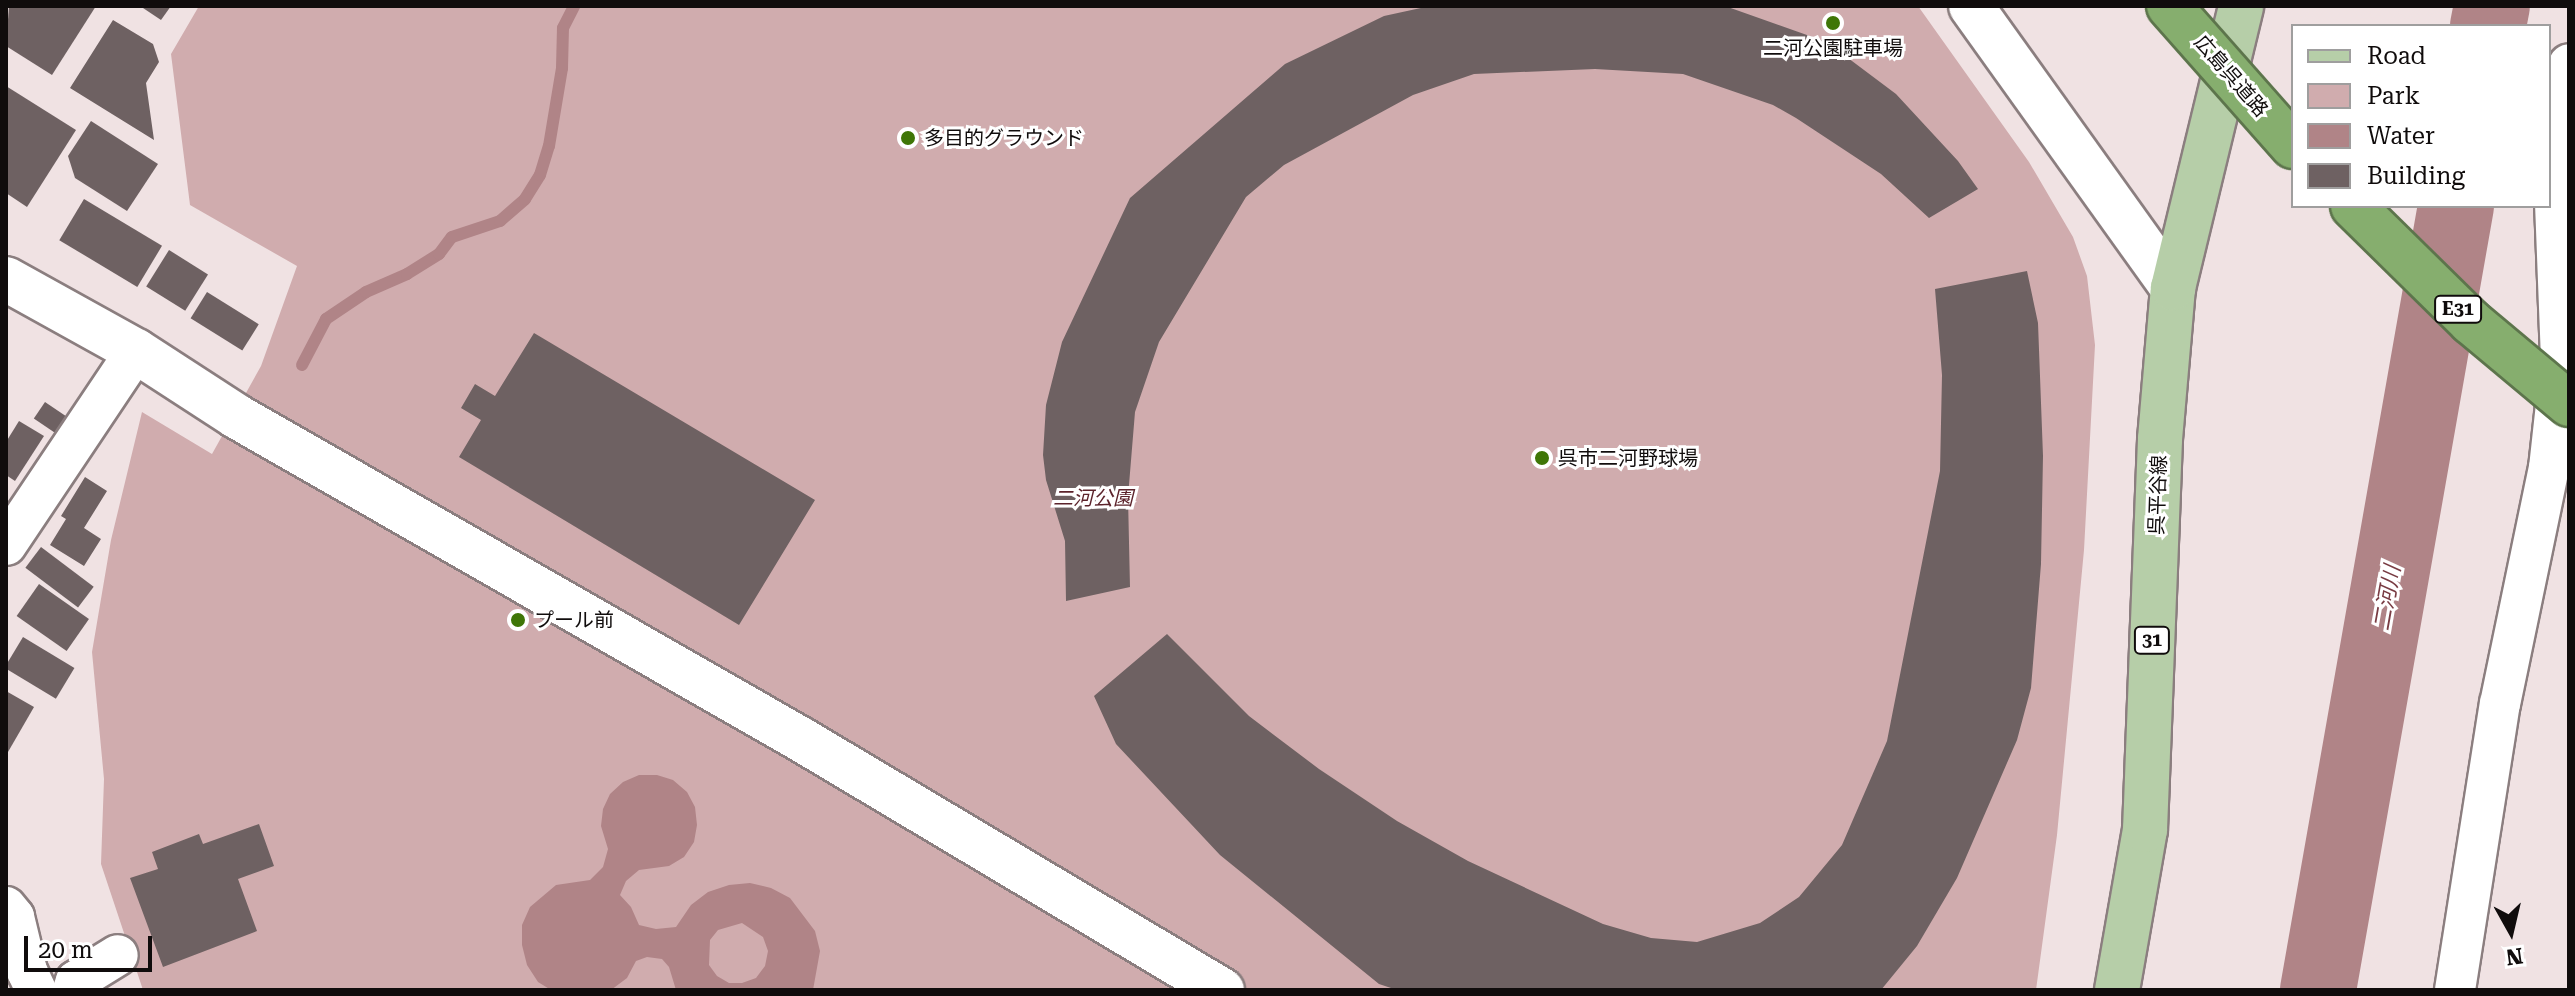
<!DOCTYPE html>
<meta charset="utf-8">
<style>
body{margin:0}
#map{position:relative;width:2575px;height:996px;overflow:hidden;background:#f0e2e3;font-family:"Roboto Serif","Noto Sans JP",serif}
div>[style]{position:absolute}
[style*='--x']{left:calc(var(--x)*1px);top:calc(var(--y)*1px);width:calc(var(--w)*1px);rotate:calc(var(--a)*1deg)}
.green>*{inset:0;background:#d0acae}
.water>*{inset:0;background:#b08487}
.stream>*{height:12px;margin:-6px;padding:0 6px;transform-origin:6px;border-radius:6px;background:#b08487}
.river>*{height:76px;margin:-38px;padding:0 38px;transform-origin:38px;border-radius:38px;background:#b08487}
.building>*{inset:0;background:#6e6162;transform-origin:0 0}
.roads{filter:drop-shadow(2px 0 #8b7e7f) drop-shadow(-2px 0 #8b7e7f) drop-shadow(0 2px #8b7e7f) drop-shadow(0 -2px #8b7e7f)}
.street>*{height:40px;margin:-20px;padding:0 20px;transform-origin:20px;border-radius:20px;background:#fff}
.secondary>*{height:44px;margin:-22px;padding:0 22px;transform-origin:22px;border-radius:22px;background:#fff}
.primary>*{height:44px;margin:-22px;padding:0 22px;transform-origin:22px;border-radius:22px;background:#b6cea8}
.bridges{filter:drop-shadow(2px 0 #5d754c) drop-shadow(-2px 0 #5d754c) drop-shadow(0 2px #5d754c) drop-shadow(0 -2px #5d754c)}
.highway-bridge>*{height:44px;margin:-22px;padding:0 22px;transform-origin:22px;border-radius:22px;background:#86ae6e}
.dots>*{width:22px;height:22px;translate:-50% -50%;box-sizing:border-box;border:4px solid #fff;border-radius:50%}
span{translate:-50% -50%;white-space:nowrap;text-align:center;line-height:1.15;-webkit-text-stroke:6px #fff;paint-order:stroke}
.shield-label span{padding:2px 6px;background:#fff;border:2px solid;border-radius:6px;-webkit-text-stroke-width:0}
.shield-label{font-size:18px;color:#100c0c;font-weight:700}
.poi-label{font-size:20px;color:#100c0c}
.left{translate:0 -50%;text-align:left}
.street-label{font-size:20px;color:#100c0c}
.park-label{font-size:20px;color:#5c232b;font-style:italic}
.water-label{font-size:22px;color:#793c43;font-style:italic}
.frame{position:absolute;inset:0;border:8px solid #100c0c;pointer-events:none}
.legend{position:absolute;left:2291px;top:24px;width:260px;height:184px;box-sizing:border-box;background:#fff;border:2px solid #9f9e9e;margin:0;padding:10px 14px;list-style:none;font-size:24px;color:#100c0c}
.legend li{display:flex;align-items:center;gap:16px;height:40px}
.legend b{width:40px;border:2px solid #9f9e9e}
.north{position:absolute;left:2471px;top:892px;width:80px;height:80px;-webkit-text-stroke:6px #fff;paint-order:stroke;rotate:172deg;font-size:22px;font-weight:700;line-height:32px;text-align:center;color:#100c0c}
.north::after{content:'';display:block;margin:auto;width:28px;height:36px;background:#100c0c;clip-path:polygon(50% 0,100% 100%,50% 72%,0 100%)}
.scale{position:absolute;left:24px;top:936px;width:128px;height:36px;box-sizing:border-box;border:4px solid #100c0c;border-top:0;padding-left:10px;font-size:24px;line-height:28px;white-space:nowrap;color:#100c0c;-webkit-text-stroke:6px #fff;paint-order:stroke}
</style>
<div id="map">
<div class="green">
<i style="clip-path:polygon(199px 6px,1918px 6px,2029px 162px,2073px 237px,2087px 276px,2095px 345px,2084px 550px,2057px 835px,2036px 990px,143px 990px,101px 864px,104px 779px,92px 652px,111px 540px,142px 412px,212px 454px,261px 366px,297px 266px,190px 205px,171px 54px)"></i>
</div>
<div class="water">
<i style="clip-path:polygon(evenodd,639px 775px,657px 775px,673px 780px,687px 792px,695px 807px,697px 825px,694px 842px,684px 857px,669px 866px,639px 870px,626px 881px,620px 895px,631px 907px,639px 925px,656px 929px,676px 927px,691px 905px,708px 892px,729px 885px,750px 883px,771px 888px,790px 898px,815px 931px,820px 951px,813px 990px,676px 990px,669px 967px,662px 959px,647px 957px,636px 961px,627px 978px,611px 990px,551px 990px,538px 982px,527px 965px,522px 945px,522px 925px,530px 907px,556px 885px,590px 880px,603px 867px,608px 849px,601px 826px,603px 809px,610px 794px,623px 782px,639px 775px,742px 923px,763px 937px,768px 951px,765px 966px,756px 978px,742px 983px,729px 983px,717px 976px,709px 965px,710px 940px,718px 930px,742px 923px)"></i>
</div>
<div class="stream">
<i style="--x:302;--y:365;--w:52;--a:-62.4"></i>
<i style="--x:326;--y:319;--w:48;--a:-34"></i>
<i style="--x:366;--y:292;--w:45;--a:-23.7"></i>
<i style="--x:407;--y:274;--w:38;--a:-32"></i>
<i style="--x:439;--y:254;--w:21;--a:-53"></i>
<i style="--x:452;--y:237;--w:51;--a:-18.4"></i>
<i style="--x:500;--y:221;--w:33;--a:-41"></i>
<i style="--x:525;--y:199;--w:28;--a:-58"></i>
<i style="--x:540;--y:175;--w:30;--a:-73"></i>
<i style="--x:549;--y:146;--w:79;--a:-80.5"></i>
<i style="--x:562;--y:68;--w:40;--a:-88.6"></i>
<i style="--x:563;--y:28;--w:25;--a:-63"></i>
</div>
<div class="river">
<i style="--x:2488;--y:26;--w:20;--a:-79"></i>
<i style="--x:2318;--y:990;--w:796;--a:-80.02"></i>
</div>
<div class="building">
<i style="clip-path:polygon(9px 6px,96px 6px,52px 75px,6px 46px)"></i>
<i style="clip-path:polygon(140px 6px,171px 6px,161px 20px)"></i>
<i style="clip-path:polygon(1430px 6px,1725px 6px,1821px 40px,1844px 55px,1896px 94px,1958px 161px,1978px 189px,1929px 218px,1881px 174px,1796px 118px,1773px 105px,1683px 74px,1595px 69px,1474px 74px,1413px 95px,1284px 165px,1246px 197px,1159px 342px,1135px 412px,1128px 497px,1130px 587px,1066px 601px,1065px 541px,1046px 480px,1043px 455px,1046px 405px,1062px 342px,1130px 198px,1285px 64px,1384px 16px)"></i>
<i style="clip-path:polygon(113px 20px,153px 44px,159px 62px,146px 83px,154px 140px,70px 88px)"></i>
<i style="clip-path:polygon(6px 86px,76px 130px,27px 207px,6px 193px)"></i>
<i style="clip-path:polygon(91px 121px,158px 164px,127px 211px,75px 178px,68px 156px)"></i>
<i style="left:84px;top:199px;width:91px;height:48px;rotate:31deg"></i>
<i style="left:169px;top:250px;width:46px;height:43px;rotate:32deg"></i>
<i style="clip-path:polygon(2027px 271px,2038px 323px,2043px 456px,2041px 564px,2031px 688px,2017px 740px,1957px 878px,1917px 946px,1881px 990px,1397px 990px,1379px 984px,1220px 855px,1116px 744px,1094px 696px,1167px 634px,1249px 716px,1319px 769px,1397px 821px,1468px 861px,1603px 924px,1651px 938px,1697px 942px,1760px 923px,1799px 897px,1842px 845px,1887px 741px,1940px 471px,1942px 375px,1935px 289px)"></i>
<i style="left:207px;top:292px;width:61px;height:31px;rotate:32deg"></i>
<i style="clip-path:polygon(534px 333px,815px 500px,739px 625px,459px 457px,481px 420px,461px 408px,475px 384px,495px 396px)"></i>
<i style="left:45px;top:402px;width:29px;height:20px;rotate:34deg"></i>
<i style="clip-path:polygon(19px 421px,44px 436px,15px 481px,6px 475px,6px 442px)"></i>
<i style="clip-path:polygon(85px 477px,107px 491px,84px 528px,101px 539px,84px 566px,50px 545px,66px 519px,61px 516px)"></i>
<i style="left:41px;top:547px;width:66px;height:26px;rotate:37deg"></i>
<i style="left:39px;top:584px;width:61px;height:39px;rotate:35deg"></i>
<i style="left:23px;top:637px;width:60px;height:36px;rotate:31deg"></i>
<i style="clip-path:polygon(6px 691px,34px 707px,8px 752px,6px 750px)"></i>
<i style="clip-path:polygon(259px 824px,274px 866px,238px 879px,257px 931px,163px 967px,130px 878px,158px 869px,152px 852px,199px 834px,203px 844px)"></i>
</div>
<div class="roads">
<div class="street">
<i style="--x:6;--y:545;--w:234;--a:-56.2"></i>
<i style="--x:6;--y:907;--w:13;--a:51"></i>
<i style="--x:14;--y:917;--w:56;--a:76.5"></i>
<i style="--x:27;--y:971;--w:21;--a:65"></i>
<i style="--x:73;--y:990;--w:9;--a:-72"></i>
<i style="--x:76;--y:981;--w:49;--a:-31.8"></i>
<i style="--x:2455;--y:990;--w:290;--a:-81.1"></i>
<i style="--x:2500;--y:704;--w:241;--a:-78.3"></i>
<i style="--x:2549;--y:468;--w:110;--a:-83.7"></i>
<i style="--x:2561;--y:359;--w:234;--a:-92.2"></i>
<i style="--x:2552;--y:125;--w:63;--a:-74.4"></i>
</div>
<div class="secondary">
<i style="--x:1971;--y:6;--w:347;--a:54.4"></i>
<i style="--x:6;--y:279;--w:149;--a:29"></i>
<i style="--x:136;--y:351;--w:119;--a:33"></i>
<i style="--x:236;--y:416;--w:652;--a:29.79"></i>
<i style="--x:802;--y:740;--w:489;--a:30.8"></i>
</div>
<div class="primary">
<i style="--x:2117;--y:990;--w:162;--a:-80.1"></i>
<i style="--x:2145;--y:830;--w:391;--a:-87.8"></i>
<i style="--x:2160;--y:439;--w:152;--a:-85.1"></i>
<i style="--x:2173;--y:288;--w:290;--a:-76.4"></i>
</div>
</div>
<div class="bridges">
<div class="highway-bridge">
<i style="--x:2169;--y:6;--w:187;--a:48.5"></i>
<i style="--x:2353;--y:206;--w:165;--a:44.5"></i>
<i style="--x:2471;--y:322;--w:128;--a:39.9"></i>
</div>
</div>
<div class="dots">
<i style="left:1833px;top:23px;background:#3f7607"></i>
<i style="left:908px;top:138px;background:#3f7607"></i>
<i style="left:1542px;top:458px;background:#3f7607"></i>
<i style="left:518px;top:620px;background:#3f7607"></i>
</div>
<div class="shield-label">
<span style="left:2458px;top:309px">E31</span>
<span style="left:2152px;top:640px">31</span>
</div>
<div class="poi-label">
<span style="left:1833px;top:48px">二河公園駐車場</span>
<span class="left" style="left:924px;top:138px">多目的グラウンド</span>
<span class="left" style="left:1558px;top:458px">呉市二河野球場</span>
<span class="left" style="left:534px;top:620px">プール前</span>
</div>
<div class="street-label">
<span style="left:2231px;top:76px;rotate:49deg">広島呉道路</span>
<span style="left:2158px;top:495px;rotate:-88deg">呉平谷線</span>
</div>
<div class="park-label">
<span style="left:1093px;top:498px">二河公園</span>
</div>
<div class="water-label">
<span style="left:2387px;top:598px;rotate:-80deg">二河川</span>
</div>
<div class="frame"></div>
<ul class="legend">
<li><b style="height:10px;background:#b6cea8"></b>Road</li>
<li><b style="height:22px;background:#d0acae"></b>Park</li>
<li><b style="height:22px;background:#b08487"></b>Water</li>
<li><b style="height:22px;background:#6e6162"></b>Building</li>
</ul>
<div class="north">N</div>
<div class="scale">20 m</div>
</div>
